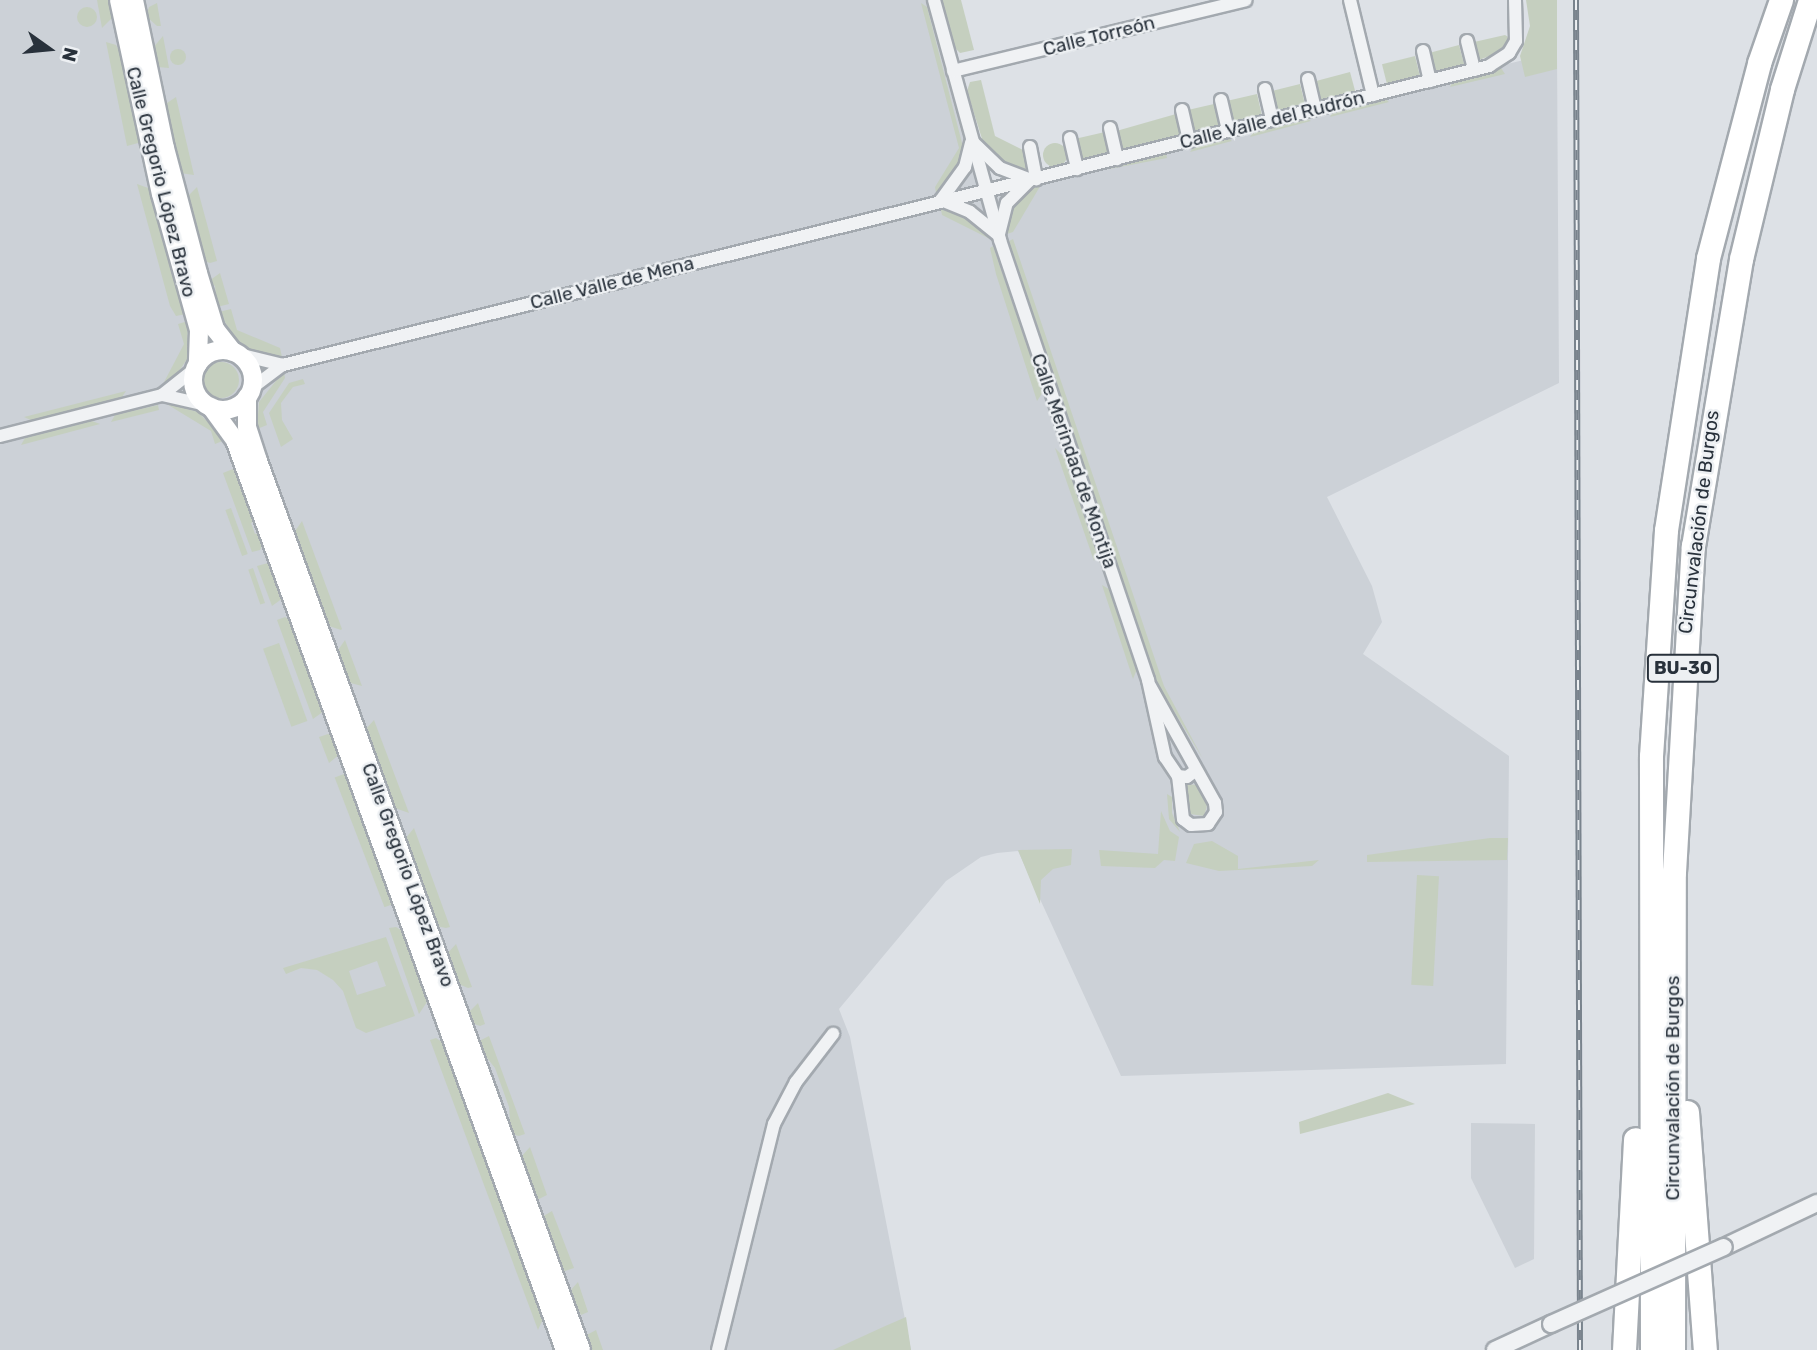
<!DOCTYPE html>
<meta charset="utf-8">
<style>
body{margin:0}
#map{position:relative;width:1817px;height:1350px;overflow:hidden;background:#dde1e6;font-family:Rubik,sans-serif}
div>[style]{position:absolute}
[style*='--x']{left:calc(var(--x)*1px);top:calc(var(--y)*1px);width:calc(var(--w)*1px);rotate:calc(var(--a)*1deg)}
.built>*{inset:0;background:#ccd1d7}
.green>*{inset:0;background:#c5cfbf;transform-origin:0 0}
.round{border-radius:50%}
.roads{filter:drop-shadow(2px 0 #a3a9af) drop-shadow(-2px 0 #a3a9af) drop-shadow(0 2px #a3a9af) drop-shadow(0 -2px #a3a9af)}
.minor>*{height:12px;margin:-6px;padding:0 6px;transform-origin:6px;border-radius:6px;background:#f0f2f4}
.tertiary>*{height:16px;margin:-8px;padding:0 8px;transform-origin:8px;border-radius:8px;background:#f0f2f4}
.secondary>*{height:18px;margin:-9px;padding:0 9px;transform-origin:9px;border-radius:9px;background:#fff}
.secondary>.ring{margin:-9px;padding:0;box-sizing:content-box;background:none;border:18px solid #fff;border-radius:50%}
.motorway>*{height:23px;margin:-11.5px;padding:0 11.5px;transform-origin:11.5px;border-radius:11.5px;background:#fff}
.rail>*{height:6px;margin-top:-3px;transform-origin:0;background:repeating-linear-gradient(90deg,#edf0f3 0 10px,#79838d 0 20px);box-sizing:border-box;border-block:2px solid #79838d}
.bridges{filter:drop-shadow(2px 0 #a3a9af) drop-shadow(-2px 0 #a3a9af) drop-shadow(0 2px #a3a9af) drop-shadow(0 -2px #a3a9af)}
.tertiary-bridge>*{height:16px;margin:-8px;padding:0 8px;transform-origin:8px;border-radius:8px;background:#f0f2f4}
span{translate:-50% -50%;white-space:nowrap;text-align:center;line-height:1.15;-webkit-text-stroke:5px #edf0f3;paint-order:stroke}
.shield-label span{padding:2px 5px;background:#edf0f3;border:2px solid;border-radius:5px;-webkit-text-stroke-width:0}
.shield-label{font-size:18px;color:#28313b;font-weight:700}
.street-label{font-size:19px;color:#28313b}
.north{position:absolute;left:14px;top:14px;width:70px;height:70px;-webkit-text-stroke:5px #edf0f3;paint-order:stroke;rotate:105deg;font-size:19px;font-weight:700;line-height:28px;text-align:center;color:#28313b}
.north::after{content:'';display:block;margin:auto;width:24px;height:32px;background:#28313b;clip-path:polygon(50% 0,100% 100%,50% 72%,0 100%)}
</style>
<div id="map">
<div class="built">
<i style="clip-path:polygon(0 0,934px 0,985px 189px,1557px 52px,1559px 383px,1327px 497px,1372px 586px,1382px 622px,1363px 654px,1509px 756px,1506px 1064px,1121px 1076px,1018px 851px,997px 853px,981px 857px,946px 881px,839px 1009px,850px 1037px,911px 1350px,0 1350px)"></i>
<i style="clip-path:polygon(1471px 1123px,1535px 1124px,1534px 1259px,1515px 1268px,1471px 1178px)"></i>
</div>
<div class="green">
<i style="clip-path:polygon(97px 0,111px 0,113px 17px,102px 28px)"></i>
<i style="clip-path:polygon(942px 0,961px 0,974px 50px,960px 53px,954px 47px)"></i>
<i style="clip-path:polygon(1526px 0,1557px 0,1557px 69px,1525px 77px,1520px 56px,1530px 26px)"></i>
<i style="clip-path:polygon(157px 3px,161px 26px,157px 26px,146px 16px,149px 7px)"></i>
<i style="clip-path:polygon(921px 3px,927px 7px,963px 147px,962px 161px,936px 193px,935px 187px,959px 148px)"></i>
<i class="round" style="left:77px;top:7px;width:20px;height:20px"></i>
<i style="clip-path:polygon(1505px 35px,1510px 38px,1502px 51px,1479px 60px,1474px 42px)"></i>
<i style="clip-path:polygon(163px 36px,169px 68px,158px 67px,152px 49px)"></i>
<i style="clip-path:polygon(106px 42px,116px 45px,122px 55px,140px 138px,138px 143px,127px 146px)"></i>
<i style="left:1459px;top:45px;width:20px;height:29px;rotate:75deg"></i>
<i class="round" style="left:170px;top:49px;width:16px;height:16px"></i>
<i style="left:1415px;top:56px;width:21px;height:34px;rotate:76deg"></i>
<i style="clip-path:polygon(1501px 68px,1505px 74px,1450px 87px,1453px 81px)"></i>
<i style="left:1350px;top:72px;width:20px;height:35px;rotate:75deg"></i>
<i style="clip-path:polygon(981px 80px,995px 136px,1025px 151px,1029px 172px,1001px 163px,984px 145px,967px 91px,970px 82px)"></i>
<i style="left:1300px;top:84px;width:21px;height:28px;rotate:76deg"></i>
<i style="left:1257px;top:94px;width:22px;height:29px;rotate:77deg"></i>
<i style="clip-path:polygon(176px 97px,194px 175px,180px 173px,164px 105px)"></i>
<i style="clip-path:polygon(1384px 98px,1389px 102px,1330px 117px,1333px 111px)"></i>
<i style="left:1214px;top:104px;width:22px;height:28px;rotate:77deg"></i>
<i style="left:1176px;top:114px;width:22px;height:63px;rotate:74deg"></i>
<i style="clip-path:polygon(1306px 118px,1311px 121px,1250px 137px,1255px 130px)"></i>
<i style="left:1105px;top:132px;width:22px;height:29px;rotate:77deg"></i>
<i style="clip-path:polygon(1227px 137px,1232px 141px,1190px 152px,1196px 145px)"></i>
<i class="round" style="left:1043px;top:143px;width:24px;height:24px"></i>
<i style="left:1166px;top:153px;width:5px;height:60px;rotate:79deg"></i>
<i style="clip-path:polygon(1042px 183px,1013px 232px,1007px 234px,1011px 204px,1028px 188px)"></i>
<i style="clip-path:polygon(137px 184px,151px 189px,186px 314px,176px 316px,170px 306px)"></i>
<i style="clip-path:polygon(197px 187px,217px 261px,210px 263px,204px 261px,186px 198px)"></i>
<i style="clip-path:polygon(941px 210px,957px 211px,983px 226px,990px 239px,942px 215px)"></i>
<i style="clip-path:polygon(1013px 239px,1164px 686px,1203px 759px,1158px 685px,1009px 241px)"></i>
<i style="clip-path:polygon(993px 246px,1043px 392px,1037px 401px,996px 274px,990px 248px)"></i>
<i style="clip-path:polygon(220px 273px,229px 304px,217px 307px,215px 286px,209px 281px)"></i>
<i style="clip-path:polygon(231px 309px,237px 330px,280px 348px,282px 357px,239px 346px,219px 312px)"></i>
<i style="clip-path:polygon(188px 321px,187px 359px,176px 376px,162px 386px,184px 344px,178px 324px)"></i>
<i class="round" style="left:203px;top:362px;width:36px;height:36px"></i>
<i style="clip-path:polygon(284px 371px,285px 378px,263px 412px,267px 425px,257px 429px,259px 402px)"></i>
<i style="clip-path:polygon(303px 379px,305px 384px,293px 387px,281px 403px,282px 420px,293px 439px,281px 447px,269px 413px,289px 383px)"></i>
<i style="clip-path:polygon(126px 391px,120px 400px,33px 421px,24px 417px)"></i>
<i style="clip-path:polygon(165px 403px,198px 412px,225px 440px,215px 444px,211px 431px)"></i>
<i style="clip-path:polygon(158px 405px,159px 410px,111px 422px,115px 415px)"></i>
<i style="clip-path:polygon(92px 421px,100px 424px,21px 445px,25px 438px)"></i>
<i style="clip-path:polygon(1055px 448px,1065px 458px,1097px 552px,1094px 561px)"></i>
<i style="clip-path:polygon(233px 469px,255px 521px,251px 523px,255px 534px,259px 533px,264px 543px,260px 550px,252px 552px,223px 473px)"></i>
<i style="left:231px;top:508px;width:49px;height:6px;rotate:70deg"></i>
<i style="clip-path:polygon(302px 521px,342px 629px,341px 630px,326px 625px,293px 534px)"></i>
<i style="clip-path:polygon(268px 563px,283px 598px,272px 606px,257px 566px)"></i>
<i style="left:253px;top:568px;width:37px;height:5px;rotate:71deg"></i>
<i style="clip-path:polygon(1102px 585px,1109px 589px,1137px 669px,1133px 679px)"></i>
<i style="clip-path:polygon(285px 617px,292px 622px,324px 711px,313px 719px,277px 620px)"></i>
<i style="clip-path:polygon(345px 640px,362px 686px,347px 682px,336px 653px)"></i>
<i style="left:279px;top:643px;width:83px;height:17px;rotate:70deg"></i>
<i style="clip-path:polygon(374px 720px,409px 813px,392px 807px,365px 730px)"></i>
<i style="clip-path:polygon(328px 734px,334px 736px,340px 754px,329px 763px,319px 737px)"></i>
<i style="left:344px;top:774px;width:139px;height:10px;rotate:69deg"></i>
<i style="clip-path:polygon(1186px 784px,1197px 785px,1203px 795px,1207px 806px,1204px 816px,1190px 814px)"></i>
<i style="clip-path:polygon(1167px 794px,1172px 797px,1172px 813px,1180px 832px,1169px 819px)"></i>
<i style="clip-path:polygon(1161px 811px,1170px 831px,1179px 837px,1175px 861px,1164px 860px,1155px 868px,1101px 866px,1099px 850px,1158px 854px)"></i>
<i style="clip-path:polygon(414px 828px,450px 927px,446px 928px,436px 926px,405px 839px)"></i>
<i style="clip-path:polygon(1490px 838px,1508px 838px,1507px 860px,1367px 862px,1367px 855px)"></i>
<i style="clip-path:polygon(1212px 841px,1238px 856px,1238px 869px,1319px 860px,1312px 866px,1219px 871px,1186px 863px,1194px 844px)"></i>
<i style="clip-path:polygon(1072px 849px,1071px 865px,1053px 869px,1041px 880px,1040px 904px,1018px 850px)"></i>
<i style="left:1417px;top:875px;width:22px;height:110px;rotate:3deg"></i>
<i style="clip-path:polygon(396px 927px,404px 932px,429px 999px,419px 1014px,389px 928px)"></i>
<i style="clip-path:polygon(evenodd,386px 937px,415px 1016px,366px 1033px,356px 1028px,343px 991px,333px 980px,317px 970px,301px 968px,286px 974px,283px 968px,386px 937px,377px 961px,386px 986px,357px 995px,349px 971px,377px 961px)"></i>
<i style="clip-path:polygon(456px 944px,472px 987px,468px 988px,456px 983px,446px 955px)"></i>
<i style="clip-path:polygon(478px 1003px,485px 1024px,480px 1026px,471px 1023px,468px 1013px)"></i>
<i style="clip-path:polygon(489px 1036px,525px 1134px,519px 1136px,511px 1134px,509px 1107px,495px 1068px,480px 1049px,481px 1040px)"></i>
<i style="clip-path:polygon(436px 1038px,445px 1044px,544px 1317px,538px 1330px,430px 1040px)"></i>
<i style="clip-path:polygon(1388px 1093px,1415px 1104px,1300px 1134px,1299px 1122px)"></i>
<i style="clip-path:polygon(530px 1147px,547px 1195px,539px 1199px,534px 1198px,520px 1158px)"></i>
<i style="clip-path:polygon(552px 1211px,574px 1268px,565px 1271px,561px 1270px,542px 1217px)"></i>
<i style="clip-path:polygon(578px 1282px,588px 1312px,581px 1315px,569px 1292px)"></i>
<i style="clip-path:polygon(906px 1317px,911px 1350px,833px 1350px,883px 1327px)"></i>
<i style="clip-path:polygon(596px 1330px,603px 1350px,589px 1350px,585px 1336px)"></i>
</div>
<div class="roads">
<div class="minor">
<i style="--x:934;--y:0;--w:249;--a:74.6"></i>
<i style="--x:1000;--y:240;--w:464;--a:71.4"></i>
<i style="--x:1148;--y:680;--w:79;--a:77.6"></i>
<i style="--x:1165;--y:757;--w:23;--a:56"></i>
<i style="--x:1178;--y:776;--w:9;--a:6"></i>
<i style="--x:1187;--y:777;--w:10;--a:-37"></i>
<i style="--x:1350;--y:0;--w:98;--a:76.4"></i>
<i style="--x:1467;--y:41;--w:30;--a:76"></i>
<i style="--x:1423;--y:51;--w:31;--a:77"></i>
<i style="--x:953;--y:71;--w:301;--a:-13.6"></i>
<i style="--x:1308;--y:79;--w:31;--a:77"></i>
<i style="--x:1265;--y:89;--w:32;--a:77"></i>
<i style="--x:1221;--y:100;--w:32;--a:77"></i>
<i style="--x:1182;--y:110;--w:32;--a:77"></i>
<i style="--x:1110;--y:128;--w:32;--a:77"></i>
<i style="--x:1070;--y:138;--w:32;--a:77"></i>
<i style="--x:974;--y:143;--w:36;--a:44"></i>
<i style="--x:1000;--y:168;--w:33;--a:21"></i>
<i style="--x:1030;--y:147;--w:33;--a:79"></i>
<i style="--x:941;--y:200;--w:41;--a:-54"></i>
<i style="--x:965;--y:167;--w:25;--a:-76"></i>
<i style="--x:941;--y:200;--w:31;--a:22"></i>
<i style="--x:970;--y:212;--w:35;--a:39"></i>
<i style="--x:999;--y:234;--w:32;--a:-76"></i>
<i style="--x:1007;--y:203;--w:30;--a:-45"></i>
<i style="--x:238;--y:354;--w:46;--a:13.7"></i>
<i style="--x:283;--y:365;--w:1243;--a:-13.92"></i>
<i style="--x:1489;--y:66;--w:24;--a:-33"></i>
<i style="--x:1509;--y:53;--w:14;--a:-60"></i>
<i style="--x:1516;--y:41;--w:41;--a:-91.4"></i>
<i style="--x:252;--y:388;--w:39;--a:-37"></i>
<i style="--x:162;--y:395;--w:43;--a:-38.5"></i>
<i style="--x:0;--y:436;--w:167;--a:-14.2"></i>
<i style="--x:162;--y:395;--w:45;--a:12.8"></i>
<i style="--x:1150;--y:686;--w:134;--a:60.9"></i>
<i style="--x:1215;--y:803;--w:9;--a:84"></i>
<i style="--x:1216;--y:812;--w:14;--a:124"></i>
<i style="--x:1208;--y:824;--w:17;--a:177"></i>
<i style="--x:1191;--y:825;--w:10;--a:-143"></i>
<i style="--x:1183;--y:819;--w:43;--a:-96.6"></i>
<i style="--x:718;--y:1350;--w:233;--a:-76.1"></i>
<i style="--x:774;--y:1124;--w:47;--a:-62.4"></i>
<i style="--x:796;--y:1082;--w:61;--a:-52.4"></i>
</div>
<div class="tertiary">
<i style="--x:1724;--y:1247;--w:103;--a:-25.3"></i>
<i style="--x:1495;--y:1350;--w:62;--a:-24.9"></i>
</div>
<div class="secondary">
<i style="--x:119;--y:0;--w:198;--a:77.8"></i>
<i style="--x:161;--y:194;--w:141;--a:74.4"></i>
<i style="--x:199;--y:330;--w:34;--a:92"></i>
<i style="--x:134;--y:0;--w:151;--a:78.2"></i>
<i style="--x:165;--y:148;--w:129;--a:75.2"></i>
<i style="--x:198;--y:273;--w:59;--a:73.1"></i>
<i style="--x:215;--y:329;--w:29;--a:52"></i>
<i class="ring" style="left:193px;top:350px;width:42px;height:42px"></i>
<i style="--x:247;--y:397;--w:30;--a:90"></i>
<i style="--x:247;--y:427;--w:36;--a:72"></i>
<i style="--x:258;--y:461;--w:946;--a:70.03"></i>
<i style="--x:211;--y:407;--w:41;--a:54"></i>
<i style="--x:235;--y:440;--w:968;--a:70.07"></i>
</div>
<div class="motorway">
<i style="--x:1687;--y:1112;--w:239;--a:85.7"></i>
<i style="--x:1624;--y:1350;--w:211;--a:-87"></i>
<i style="--x:1652;--y:1350;--w:594;--a:-90.1"></i>
<i style="--x:1651;--y:756;--w:226;--a:-86.2"></i>
<i style="--x:1666;--y:530;--w:275;--a:-81.2"></i>
<i style="--x:1708;--y:258;--w:202;--a:-75.3"></i>
<i style="--x:1759;--y:63;--w:67;--a:-70.8"></i>
<i style="--x:1673;--y:1350;--w:478;--a:-89.9"></i>
<i style="--x:1674;--y:872;--w:327;--a:-86.7"></i>
<i style="--x:1693;--y:546;--w:291;--a:-80.5"></i>
<i style="--x:1741;--y:259;--w:175;--a:-76.4"></i>
<i style="--x:1782;--y:89;--w:93;--a:-72.5"></i>
</div>
</div>
<div class="rail">
<i style="--x:1576;--y:0;--w:1350;--a:89.83"></i>
</div>
<div class="bridges">
<div class="tertiary-bridge">
<i style="--x:1551;--y:1324;--w:189;--a:-24"></i>
</div>
</div>
<div class="shield-label">
<span style="left:1683px;top:668px">BU-30</span>
</div>
<div class="street-label">
<span style="left:1099px;top:36px;rotate:-14deg">Calle Torreón</span>
<span style="left:1272px;top:120px;rotate:-14deg">Calle Valle del Rudrón</span>
<span style="left:161px;top:182px;rotate:76deg">Calle Gregorio López Bravo</span>
<span style="left:612px;top:283px;rotate:-14deg">Calle Valle de Mena</span>
<span style="left:1074px;top:461px;rotate:71deg">Calle Merindad de Montija</span>
<span style="left:1699px;top:522px;rotate:-83deg">Circunvalación de Burgos</span>
<span style="left:408px;top:875px;rotate:70deg">Calle Gregorio López Bravo</span>
<span style="left:1673px;top:1088px;rotate:-90deg">Circunvalación de Burgos</span>
</div>
<div class="north">N</div>
</div>
